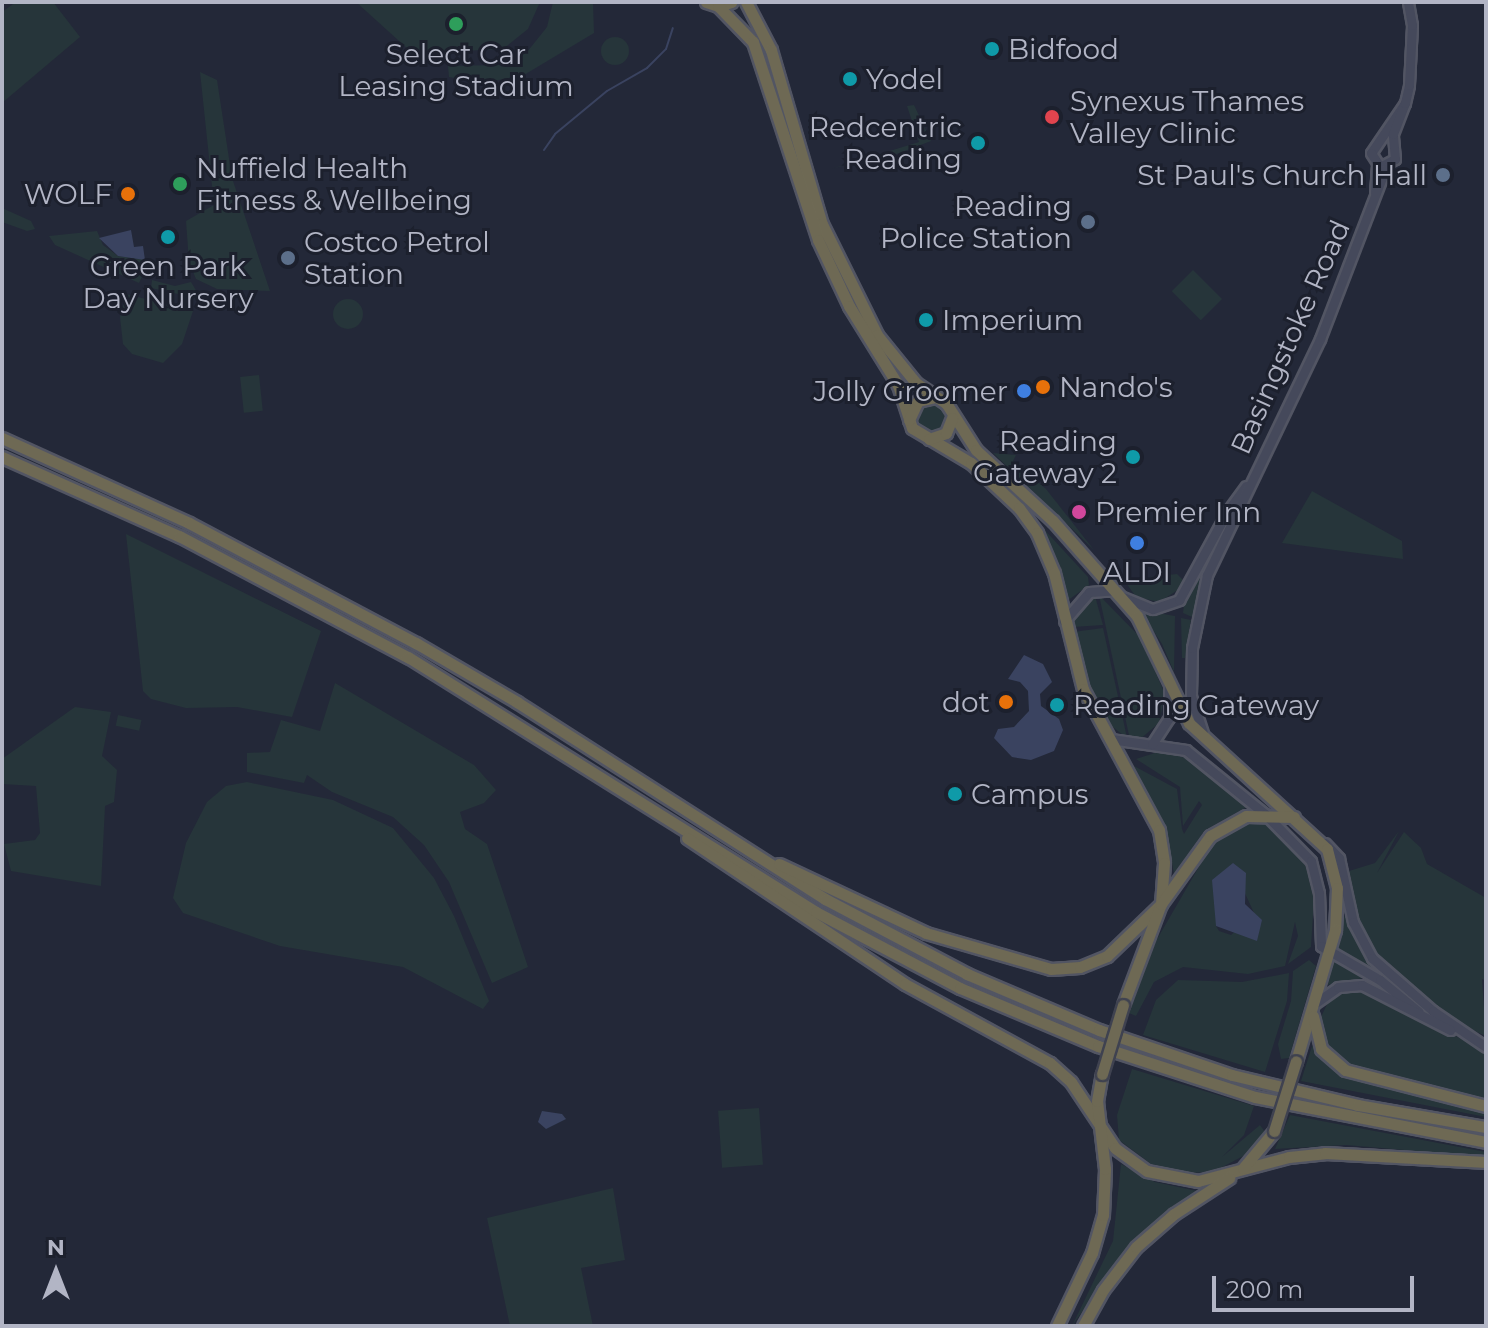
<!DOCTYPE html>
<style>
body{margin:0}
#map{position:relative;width:1488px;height:1328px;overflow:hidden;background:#232838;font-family:Montserrat,sans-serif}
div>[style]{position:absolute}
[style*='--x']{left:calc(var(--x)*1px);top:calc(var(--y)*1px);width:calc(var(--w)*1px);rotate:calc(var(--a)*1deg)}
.green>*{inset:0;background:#26353a;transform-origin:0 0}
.round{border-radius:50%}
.water>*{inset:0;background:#3a4360}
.stream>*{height:2px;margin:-1px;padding:0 1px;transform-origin:1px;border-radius:1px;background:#3a4360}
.roads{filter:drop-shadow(2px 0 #525563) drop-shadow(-2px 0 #525563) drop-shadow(0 2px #525563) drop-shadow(0 -2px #525563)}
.secondary>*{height:9px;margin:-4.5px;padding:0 4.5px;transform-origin:4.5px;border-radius:4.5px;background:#45495b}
.highway>*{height:11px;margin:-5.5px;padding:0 5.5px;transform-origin:5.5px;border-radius:5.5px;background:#6e6954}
.bridges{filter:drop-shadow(2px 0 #3f4250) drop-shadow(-2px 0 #3f4250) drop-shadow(0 2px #3f4250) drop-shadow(0 -2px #3f4250)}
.highway-bridge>*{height:11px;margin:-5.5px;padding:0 5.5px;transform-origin:5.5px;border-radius:5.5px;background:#6e6954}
.dots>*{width:22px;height:22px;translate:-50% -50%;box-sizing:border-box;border:4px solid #1c202d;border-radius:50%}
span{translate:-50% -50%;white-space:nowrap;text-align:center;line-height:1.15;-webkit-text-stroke:6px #1c202d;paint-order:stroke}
.poi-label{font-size:28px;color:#b2b5c5}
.left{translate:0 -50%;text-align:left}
.right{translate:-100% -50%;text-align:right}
.street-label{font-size:28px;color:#b2b5c5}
.frame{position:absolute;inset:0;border:4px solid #b2b5c5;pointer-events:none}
.north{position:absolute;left:16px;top:1232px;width:80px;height:80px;-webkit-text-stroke:6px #1c202d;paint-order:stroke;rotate:0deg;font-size:22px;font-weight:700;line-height:32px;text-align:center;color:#b2b5c5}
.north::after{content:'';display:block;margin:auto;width:28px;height:36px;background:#b2b5c5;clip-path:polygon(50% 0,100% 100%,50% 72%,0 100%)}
.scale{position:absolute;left:1212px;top:1276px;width:202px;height:36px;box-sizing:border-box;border:4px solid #b2b5c5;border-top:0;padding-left:10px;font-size:24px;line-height:28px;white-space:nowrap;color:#b2b5c5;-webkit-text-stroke:6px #1c202d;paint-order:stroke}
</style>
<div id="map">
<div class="green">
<i style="clip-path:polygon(16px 2px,53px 2px,80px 37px,2px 103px,2px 12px)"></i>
<i style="clip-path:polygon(356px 2px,540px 2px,528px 29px,503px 49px,420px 53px,409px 50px)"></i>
<i style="clip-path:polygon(553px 2px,593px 2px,594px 33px,524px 75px,483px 83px,449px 77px,448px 66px,500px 65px,527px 52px,547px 27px)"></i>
<i class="round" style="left:601px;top:37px;width:28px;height:28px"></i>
<i style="clip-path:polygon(200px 72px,217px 80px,232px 178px,270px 291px,217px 289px,196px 279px,189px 262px,186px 221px,214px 205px)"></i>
<i style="clip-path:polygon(914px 105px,931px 141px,881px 160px,879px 167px,876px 157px,831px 169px,919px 142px,907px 106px)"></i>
<i style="clip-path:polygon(2px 208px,31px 221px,35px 229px,27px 231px,2px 222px)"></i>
<i style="clip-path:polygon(97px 231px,103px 245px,118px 256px,150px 260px,139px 283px,55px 245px,49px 236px)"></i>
<i style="left:1193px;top:270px;width:41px;height:30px;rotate:45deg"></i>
<i style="clip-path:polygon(152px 280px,175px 286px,191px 282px,197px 292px,232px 302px,232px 306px,151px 288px)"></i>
<i style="clip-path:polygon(126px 294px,193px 311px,182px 344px,163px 363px,132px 354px,123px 344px,120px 317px)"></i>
<i class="round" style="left:333px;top:299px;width:30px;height:30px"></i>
<i style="left:259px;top:375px;width:36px;height:19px;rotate:84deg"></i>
<i class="round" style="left:918px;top:405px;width:28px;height:28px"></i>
<i style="clip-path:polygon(993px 453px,1016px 455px,1013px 461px,1046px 489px,1094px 550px)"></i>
<i style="clip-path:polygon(1312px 491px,1402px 541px,1403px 559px,1282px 543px)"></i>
<i style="clip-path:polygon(1030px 514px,1088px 577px,1089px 585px,1067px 601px,1053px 554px)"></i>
<i style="clip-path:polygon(126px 534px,321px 631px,292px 717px,237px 707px,186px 708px,151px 699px,143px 691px)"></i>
<i style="clip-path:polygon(1217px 536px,1220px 537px,1192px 617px,1183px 613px,1184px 605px)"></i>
<i style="clip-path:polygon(1177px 574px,1183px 580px,1178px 590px,1159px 602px,1136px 597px,1124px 580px)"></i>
<i style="clip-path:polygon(1099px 595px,1140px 637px,1165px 694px,1159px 723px,1139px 740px,1130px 740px)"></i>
<i style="clip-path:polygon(1095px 596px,1103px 625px,1073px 627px,1077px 611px)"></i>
<i style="clip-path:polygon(1140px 610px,1175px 616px,1174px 672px,1162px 644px)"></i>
<i style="clip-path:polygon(1181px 618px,1191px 620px,1185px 658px,1182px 658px)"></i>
<i style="clip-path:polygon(1103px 628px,1124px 724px,1127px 738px,1110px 725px,1080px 667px,1073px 632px)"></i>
<i style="clip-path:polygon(335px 683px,474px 765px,496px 790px,484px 803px,460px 812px,465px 829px,487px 844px,528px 967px,492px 983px,449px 882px,424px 845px,393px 817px,332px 792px,307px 775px,304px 783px,247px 772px,247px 753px,270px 752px,281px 720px,320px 731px)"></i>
<i style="clip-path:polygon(75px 707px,111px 712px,102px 756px,117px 770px,114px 802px,105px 806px,101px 886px,11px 871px,4px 844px,35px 840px,40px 833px,36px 786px,2px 784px,2px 759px)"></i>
<i style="left:118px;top:715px;width:24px;height:11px;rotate:12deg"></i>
<i style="clip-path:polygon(1161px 751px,1190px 759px,1247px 807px,1205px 830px,1174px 874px,1165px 825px,1134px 766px,1177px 789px,1182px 829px,1184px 834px,1202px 805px,1199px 801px,1183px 826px,1180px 787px,1136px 759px)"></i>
<i style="clip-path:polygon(247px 782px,333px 800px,393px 828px,434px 878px,454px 916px,489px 1001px,483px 1009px,403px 967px,280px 946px,183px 913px,173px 898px,186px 843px,207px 802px,226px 786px)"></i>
<i style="clip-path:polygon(evenodd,1264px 821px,1307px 864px,1314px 899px,1311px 947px,1288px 964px,1298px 936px,1295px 922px,1285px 966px,1248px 974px,1183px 967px,1154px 982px,1136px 1016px,1129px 1013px,1156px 941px,1211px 846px,1242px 824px,1264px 821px,1243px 889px,1255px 915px,1231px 935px,1219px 931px,1216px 926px,1243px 889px)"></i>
<i style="clip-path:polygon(1399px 831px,1377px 873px,1404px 832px,1421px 848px,1427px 864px,1486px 898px,1486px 981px,1482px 979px,1486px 1036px,1449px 1020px,1370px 952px,1352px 908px,1349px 871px,1375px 863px)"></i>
<i style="clip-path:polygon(1345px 914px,1360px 949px,1398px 988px,1337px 950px)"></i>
<i style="clip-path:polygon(1309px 960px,1316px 966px,1289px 1058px,1281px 1059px,1278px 1044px,1291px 1001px,1293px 971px)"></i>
<i style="clip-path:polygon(1334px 961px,1349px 966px,1368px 977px,1327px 985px)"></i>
<i style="clip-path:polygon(1289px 973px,1287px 1001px,1265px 1072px,1143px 1035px,1156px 1000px,1178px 980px,1242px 982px)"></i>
<i style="clip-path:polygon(1346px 991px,1368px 993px,1486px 1051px,1486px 1102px,1342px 1063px,1324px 1044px,1320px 1019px,1329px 1000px)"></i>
<i style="clip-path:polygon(1312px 1046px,1337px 1072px,1486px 1112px,1486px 1117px,1301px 1081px)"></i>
<i style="clip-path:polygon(1132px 1069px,1254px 1106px,1244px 1135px,1222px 1157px,1260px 1125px,1265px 1132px,1245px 1155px,1213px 1172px,1188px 1173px,1151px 1164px,1119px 1140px,1117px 1115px)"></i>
<i style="left:759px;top:1108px;width:57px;height:41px;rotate:86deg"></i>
<i style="clip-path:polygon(1290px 1115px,1486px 1152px,1486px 1157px,1346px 1145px,1275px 1149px)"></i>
<i style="clip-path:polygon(1121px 1164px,1155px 1182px,1197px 1191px,1121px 1257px,1072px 1326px,1113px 1241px)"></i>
<i style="clip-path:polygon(613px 1188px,625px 1260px,581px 1268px,593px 1326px,510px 1326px,487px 1218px)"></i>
</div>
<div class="water">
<i style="clip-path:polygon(131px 230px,134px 247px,143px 246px,145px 260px,118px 256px,99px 238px)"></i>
<i style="clip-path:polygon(1024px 655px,1043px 664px,1052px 682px,1040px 694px,1041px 706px,1059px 719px,1063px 730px,1054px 751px,1031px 760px,1012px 757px,994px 738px,998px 729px,1014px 727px,1029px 711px,1028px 691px,1020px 682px,1008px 679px)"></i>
<i style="clip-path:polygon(1233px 863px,1246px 873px,1245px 904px,1262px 920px,1257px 941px,1216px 926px,1212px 880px)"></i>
<i style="clip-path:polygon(542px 1111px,562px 1114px,566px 1119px,546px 1129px,538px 1122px)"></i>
</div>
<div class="stream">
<i style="--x:544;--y:150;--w:19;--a:-55"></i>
<i style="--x:555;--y:134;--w:67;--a:-39.6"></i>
<i style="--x:607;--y:91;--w:46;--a:-29.9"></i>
<i style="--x:647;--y:68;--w:27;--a:-45"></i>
<i style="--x:666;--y:49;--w:22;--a:-72"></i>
</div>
<div class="roads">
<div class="secondary">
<i style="--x:1405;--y:103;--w:60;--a:124.2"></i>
<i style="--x:1371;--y:153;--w:17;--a:57"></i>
<i style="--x:1380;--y:167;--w:17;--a:-28"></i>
<i style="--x:1395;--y:159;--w:25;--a:-95"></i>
<i style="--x:1393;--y:134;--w:33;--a:-69"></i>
<i style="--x:1405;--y:103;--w:18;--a:-77"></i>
<i style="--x:1409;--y:85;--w:60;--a:-87.1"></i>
<i style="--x:1412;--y:25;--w:23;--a:-100"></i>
<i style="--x:1375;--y:193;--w:28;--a:-86"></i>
<i style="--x:1120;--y:596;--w:35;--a:22"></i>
<i style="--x:1153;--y:609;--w:28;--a:-19"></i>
<i style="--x:1179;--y:600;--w:100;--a:-61.4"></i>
<i style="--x:1227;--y:512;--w:32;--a:-54"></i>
<i style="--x:1064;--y:621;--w:38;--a:-49"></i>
<i style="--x:1089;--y:592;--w:26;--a:-4"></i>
<i style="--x:1203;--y:733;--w:39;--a:-108"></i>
<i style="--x:1191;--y:696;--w:48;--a:-88.8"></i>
<i style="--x:1192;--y:648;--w:75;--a:-78.4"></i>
<i style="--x:1207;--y:575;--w:262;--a:-64.4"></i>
<i style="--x:1320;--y:339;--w:184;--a:-69"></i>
<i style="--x:1111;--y:739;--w:76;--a:8.3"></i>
<i style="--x:1186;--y:750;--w:102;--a:39"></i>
<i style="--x:1265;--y:814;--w:66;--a:45.6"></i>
<i style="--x:1311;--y:861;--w:33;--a:76"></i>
<i style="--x:1319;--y:893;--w:53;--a:87.8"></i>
<i style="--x:1321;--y:946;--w:68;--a:30"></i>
<i style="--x:1380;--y:980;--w:50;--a:39.4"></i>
<i style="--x:1152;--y:744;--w:31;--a:-57"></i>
<i style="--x:1169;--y:718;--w:33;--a:-90"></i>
<i style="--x:1325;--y:843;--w:21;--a:47"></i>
<i style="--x:1339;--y:858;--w:66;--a:77.7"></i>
<i style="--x:1353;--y:922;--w:41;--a:62.2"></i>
<i style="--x:1372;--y:958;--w:81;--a:41"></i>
<i style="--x:1433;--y:1011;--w:64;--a:34.2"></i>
<i style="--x:1314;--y:1004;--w:29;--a:-35"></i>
<i style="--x:1338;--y:987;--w:24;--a:-5"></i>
<i style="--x:1362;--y:985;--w:99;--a:27.1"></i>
</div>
<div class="highway">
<i style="--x:706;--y:2;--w:13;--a:18"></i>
<i style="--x:718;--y:6;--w:14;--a:-17"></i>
<i style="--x:746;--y:2;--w:54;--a:62.5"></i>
<i style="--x:771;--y:50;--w:181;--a:73.7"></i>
<i style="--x:822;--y:224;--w:124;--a:63.6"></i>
<i style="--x:877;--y:335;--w:62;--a:50.9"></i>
<i style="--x:916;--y:383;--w:36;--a:34"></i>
<i style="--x:946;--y:403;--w:56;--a:57.4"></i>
<i style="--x:976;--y:450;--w:105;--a:42.7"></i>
<i style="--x:1053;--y:521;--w:127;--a:48.5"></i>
<i style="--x:1137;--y:616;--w:119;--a:64.1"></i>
<i style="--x:1189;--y:723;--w:187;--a:42.4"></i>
<i style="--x:1327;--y:849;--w:40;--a:75.6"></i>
<i style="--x:1337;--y:888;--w:42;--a:92.7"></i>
<i style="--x:1335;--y:930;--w:137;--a:106.6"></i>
<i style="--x:718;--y:6;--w:50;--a:45.8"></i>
<i style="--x:753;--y:42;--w:208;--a:71.8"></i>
<i style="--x:818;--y:240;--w:73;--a:64.8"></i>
<i style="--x:849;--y:306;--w:93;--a:58.2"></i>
<i style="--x:898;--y:385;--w:45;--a:72"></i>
<i style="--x:912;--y:428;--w:69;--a:30.7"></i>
<i style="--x:971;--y:463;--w:66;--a:43.2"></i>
<i style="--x:1019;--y:508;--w:31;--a:54"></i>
<i style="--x:1037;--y:533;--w:43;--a:67"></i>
<i style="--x:1054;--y:573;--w:120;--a:76"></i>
<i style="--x:1083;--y:689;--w:160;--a:61.7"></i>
<i style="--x:1159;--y:830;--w:33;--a:81"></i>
<i style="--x:1164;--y:863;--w:41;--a:94.2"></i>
<i style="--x:909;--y:420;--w:21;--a:-65"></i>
<i style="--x:918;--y:401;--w:17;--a:-13"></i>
<i style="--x:2;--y:438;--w:205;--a:24.4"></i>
<i style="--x:189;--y:523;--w:257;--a:27.9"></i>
<i style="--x:416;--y:643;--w:117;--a:30.3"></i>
<i style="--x:517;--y:702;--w:366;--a:32.6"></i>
<i style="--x:825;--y:899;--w:161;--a:27.8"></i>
<i style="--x:967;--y:974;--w:143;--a:23"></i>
<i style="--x:1099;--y:1030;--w:140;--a:18.7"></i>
<i style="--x:1232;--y:1075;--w:130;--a:13.4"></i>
<i style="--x:1358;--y:1105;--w:130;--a:9.8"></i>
<i style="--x:929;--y:439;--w:18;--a:-19"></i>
<i style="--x:946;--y:433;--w:16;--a:-68"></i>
<i style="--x:2;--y:457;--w:194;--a:24.1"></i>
<i style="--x:179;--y:536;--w:259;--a:27.9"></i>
<i style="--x:408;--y:657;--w:481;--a:32"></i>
<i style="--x:816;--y:912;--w:163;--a:27.8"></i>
<i style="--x:960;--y:988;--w:150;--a:22.8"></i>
<i style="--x:1098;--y:1046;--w:165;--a:18"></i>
<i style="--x:1255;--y:1097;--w:235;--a:11"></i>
<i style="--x:687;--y:838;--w:262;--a:33.8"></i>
<i style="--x:905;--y:984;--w:165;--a:28.6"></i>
<i style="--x:1050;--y:1063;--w:28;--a:42"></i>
<i style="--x:1071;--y:1082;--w:79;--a:56.3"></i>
<i style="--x:1115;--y:1148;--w:39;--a:36"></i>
<i style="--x:1147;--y:1171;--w:52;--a:11.1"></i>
<i style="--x:1198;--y:1181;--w:94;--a:-14.8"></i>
<i style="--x:1289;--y:1157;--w:36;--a:-6"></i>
<i style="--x:1325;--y:1153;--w:161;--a:3.2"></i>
<i style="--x:779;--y:864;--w:162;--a:25.1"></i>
<i style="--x:926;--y:933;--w:130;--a:16.1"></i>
<i style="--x:1051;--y:969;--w:29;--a:-4"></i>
<i style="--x:1080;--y:967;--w:29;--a:-22"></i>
<i style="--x:1107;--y:956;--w:75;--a:-43.9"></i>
<i style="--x:1123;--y:1005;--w:108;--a:-69.4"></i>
<i style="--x:1161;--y:904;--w:84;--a:-54.2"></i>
<i style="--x:1210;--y:836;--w:41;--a:-29.1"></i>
<i style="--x:1246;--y:816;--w:48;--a:1.2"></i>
<i style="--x:1313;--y:1016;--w:34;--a:76"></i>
<i style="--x:1321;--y:1049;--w:32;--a:41"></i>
<i style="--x:1345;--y:1070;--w:146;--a:14.3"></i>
<i style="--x:1243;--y:1168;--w:48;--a:-50"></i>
<i style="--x:1057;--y:1326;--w:81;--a:-64.4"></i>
<i style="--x:1092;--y:1253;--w:40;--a:-74"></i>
<i style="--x:1103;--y:1215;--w:46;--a:-87.5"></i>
<i style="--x:1105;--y:1169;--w:68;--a:-96.7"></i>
<i style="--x:1097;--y:1101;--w:27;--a:-80"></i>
<i style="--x:1083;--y:1326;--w:41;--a:-60.9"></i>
<i style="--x:1103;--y:1290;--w:54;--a:-52.5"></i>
<i style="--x:1136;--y:1247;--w:50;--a:-41"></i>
<i style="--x:1174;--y:1214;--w:66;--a:-33.2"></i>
</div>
</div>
<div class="bridges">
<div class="highway-bridge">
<i style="--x:1102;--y:1074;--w:72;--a:-73.1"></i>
<i style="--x:1274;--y:1131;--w:73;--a:-72.6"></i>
</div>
</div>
<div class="dots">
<i style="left:456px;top:24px;background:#2e9e5b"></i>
<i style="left:992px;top:49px;background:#0f9aa8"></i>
<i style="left:850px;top:79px;background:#0f9aa8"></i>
<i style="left:1052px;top:117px;background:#e0444e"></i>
<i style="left:978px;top:143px;background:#0f9aa8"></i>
<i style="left:1443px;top:175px;background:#5c6f8a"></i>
<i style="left:180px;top:184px;background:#2e9e5b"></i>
<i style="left:128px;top:194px;background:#e8710a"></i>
<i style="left:1088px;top:222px;background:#5c6f8a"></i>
<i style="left:168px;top:237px;background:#0f9aa8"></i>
<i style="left:288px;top:258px;background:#5c6f8a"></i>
<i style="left:926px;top:320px;background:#0f9aa8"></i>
<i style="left:1043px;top:387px;background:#e8710a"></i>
<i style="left:1024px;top:391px;background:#3f7fe0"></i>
<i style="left:1133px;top:457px;background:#0f9aa8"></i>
<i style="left:1079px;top:512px;background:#d1479c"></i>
<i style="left:1137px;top:543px;background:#3f7fe0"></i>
<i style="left:1006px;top:702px;background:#e8710a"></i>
<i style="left:1057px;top:705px;background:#0f9aa8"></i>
<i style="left:955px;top:794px;background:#0f9aa8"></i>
</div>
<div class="poi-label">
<span class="left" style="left:1008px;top:49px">Bidfood</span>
<span style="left:456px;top:70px">Select Car<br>Leasing Stadium</span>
<span class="left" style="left:866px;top:79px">Yodel</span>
<span class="left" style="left:1070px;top:117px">Synexus Thames<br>Valley Clinic</span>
<span class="right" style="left:962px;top:143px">Redcentric<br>Reading</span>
<span class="left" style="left:196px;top:184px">Nuffield Health<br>Fitness &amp; Wellbeing</span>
<span class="right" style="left:1427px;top:175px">St Paul's Church Hall</span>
<span class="right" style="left:112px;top:194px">WOLF</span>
<span class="right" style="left:1072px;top:222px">Reading<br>Police Station</span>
<span class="left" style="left:304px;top:258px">Costco Petrol<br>Station</span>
<span style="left:168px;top:282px">Green Park<br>Day Nursery</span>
<span class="left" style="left:942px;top:320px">Imperium</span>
<span class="left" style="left:1059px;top:387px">Nando's</span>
<span class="right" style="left:1008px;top:391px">Jolly Groomer</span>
<span class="right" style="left:1117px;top:457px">Reading<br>Gateway 2</span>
<span class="left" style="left:1095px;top:512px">Premier Inn</span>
<span style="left:1137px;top:572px">ALDI</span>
<span class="right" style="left:990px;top:702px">dot</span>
<span class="left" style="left:1073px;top:705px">Reading Gateway</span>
<span class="left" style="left:971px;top:794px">Campus</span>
</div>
<div class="street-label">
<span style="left:1290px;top:337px;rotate:-66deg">Basingstoke Road</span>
</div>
<div class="frame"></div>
<div class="north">N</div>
<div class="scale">200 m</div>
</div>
